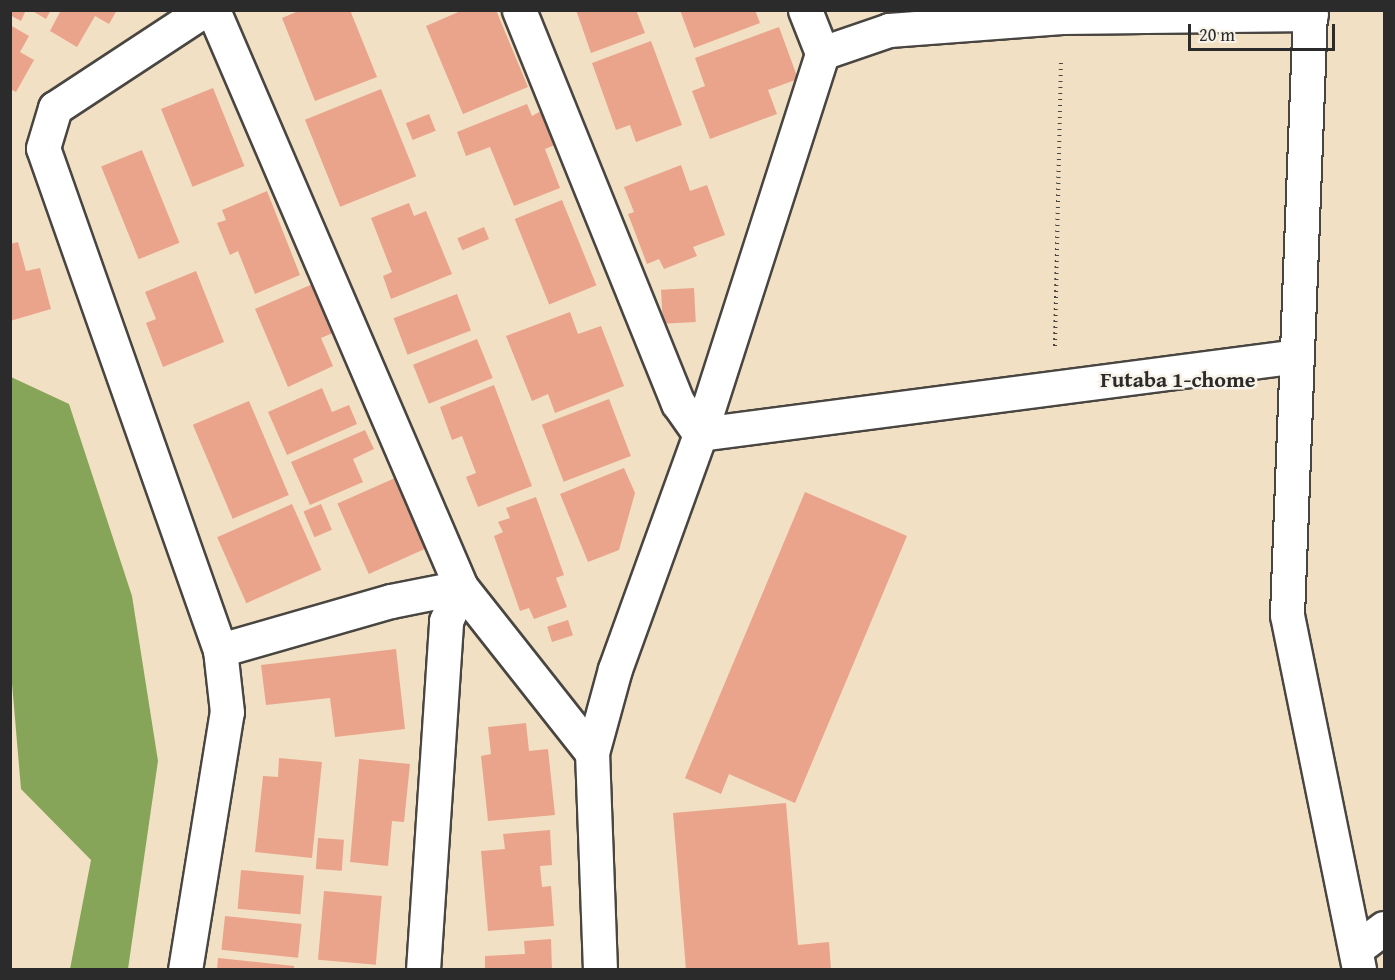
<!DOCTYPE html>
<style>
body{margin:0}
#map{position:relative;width:1395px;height:980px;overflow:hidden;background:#f1e0c3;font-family:"Gentium Book Plus",serif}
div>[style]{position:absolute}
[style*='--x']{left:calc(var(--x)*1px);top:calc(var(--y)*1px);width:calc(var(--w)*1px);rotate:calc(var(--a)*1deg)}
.forest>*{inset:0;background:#86a559}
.building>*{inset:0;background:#eaa48c;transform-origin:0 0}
.path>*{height:4px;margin-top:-2px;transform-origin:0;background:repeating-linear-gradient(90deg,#494642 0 1.5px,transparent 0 6px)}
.roads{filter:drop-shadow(2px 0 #494642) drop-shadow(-2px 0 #494642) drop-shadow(0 2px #494642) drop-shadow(0 -2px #494642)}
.street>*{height:33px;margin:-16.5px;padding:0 16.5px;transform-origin:16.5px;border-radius:16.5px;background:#fff}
span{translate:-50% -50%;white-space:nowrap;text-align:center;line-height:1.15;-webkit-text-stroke:5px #f7f3e8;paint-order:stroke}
.neighbourhood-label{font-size:22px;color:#2b2b2b;font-weight:700}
.frame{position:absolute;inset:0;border:12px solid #2b2b2b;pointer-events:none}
.scale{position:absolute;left:1188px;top:24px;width:147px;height:27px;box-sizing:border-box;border:3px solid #2b2b2b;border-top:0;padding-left:8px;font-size:18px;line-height:21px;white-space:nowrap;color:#2b2b2b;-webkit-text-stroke:4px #f7f3e8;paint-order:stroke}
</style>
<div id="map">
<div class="forest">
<i style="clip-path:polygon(11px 377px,69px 404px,132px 596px,158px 761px,128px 969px,70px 969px,91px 860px,21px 789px,10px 660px)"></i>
</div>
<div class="building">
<i style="clip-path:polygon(10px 10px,26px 10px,21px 21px,10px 15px)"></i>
<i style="clip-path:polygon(31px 10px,51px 10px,46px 19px)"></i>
<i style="clip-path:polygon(61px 10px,117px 10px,109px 24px,95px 16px,77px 47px,50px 31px)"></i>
<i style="clip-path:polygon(301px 10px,350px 10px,377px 77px,315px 101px,282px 18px)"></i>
<i style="clip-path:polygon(463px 10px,496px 10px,528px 87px,463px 114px,426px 26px)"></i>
<i style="clip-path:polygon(576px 10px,636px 10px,645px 33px,591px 53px)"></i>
<i style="clip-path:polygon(680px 10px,755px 10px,760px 23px,694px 48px)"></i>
<i style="clip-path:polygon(10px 25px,29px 36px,20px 52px,34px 60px,16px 92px,10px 89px)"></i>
<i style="clip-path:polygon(779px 27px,798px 79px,768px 90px,777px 114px,710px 139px,692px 91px,705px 86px,695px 58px)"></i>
<i style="clip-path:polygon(651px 41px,682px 125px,636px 142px,630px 125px,616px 130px,592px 63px)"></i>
<i style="left:213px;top:88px;width:84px;height:56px;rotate:68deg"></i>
<i style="left:381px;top:89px;width:94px;height:82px;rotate:68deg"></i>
<i style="clip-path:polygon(527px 104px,532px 116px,541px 111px,555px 145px,545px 149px,560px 188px,514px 206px,490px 147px,466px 156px,457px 132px)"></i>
<i style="left:429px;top:114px;width:18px;height:25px;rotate:68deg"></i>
<i style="left:142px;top:150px;width:100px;height:44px;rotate:68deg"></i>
<i style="clip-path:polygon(681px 165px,690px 191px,707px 185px,725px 235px,693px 247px,697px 256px,664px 269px,659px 259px,647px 264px,628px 214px,634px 212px,624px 187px)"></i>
<i style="clip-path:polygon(267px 191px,300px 275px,255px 294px,238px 251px,230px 255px,217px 223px,226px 220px,222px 210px)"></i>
<i style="left:562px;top:200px;width:92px;height:51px;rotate:68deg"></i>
<i style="clip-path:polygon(409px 203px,414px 216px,426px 211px,452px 274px,391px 299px,383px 276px,392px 272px,371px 218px)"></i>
<i style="left:484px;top:227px;width:13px;height:29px;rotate:67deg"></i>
<i style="clip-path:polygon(18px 242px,26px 271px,40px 268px,51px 309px,10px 321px,10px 244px)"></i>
<i style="clip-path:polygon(196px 271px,224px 342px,163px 367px,146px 323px,156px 319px,145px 292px)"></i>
<i style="clip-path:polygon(315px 283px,335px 332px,321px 338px,333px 366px,288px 387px,255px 309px)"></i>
<i style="left:694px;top:288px;width:34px;height:33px;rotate:87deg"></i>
<i style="left:457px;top:294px;width:39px;height:68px;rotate:69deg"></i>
<i style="clip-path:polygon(570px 312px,578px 334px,601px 326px,624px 386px,555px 413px,548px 394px,532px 401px,506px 336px)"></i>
<i style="left:477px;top:339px;width:42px;height:69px;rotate:68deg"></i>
<i style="clip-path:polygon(494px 385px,532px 486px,478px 507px,466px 477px,476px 473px,462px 436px,452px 440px,440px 407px)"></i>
<i style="clip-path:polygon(322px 388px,332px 412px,349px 405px,357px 424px,287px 455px,268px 412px)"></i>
<i style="left:609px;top:399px;width:61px;height:72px;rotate:69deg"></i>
<i style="left:249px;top:401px;width:102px;height:61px;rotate:67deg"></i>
<i style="clip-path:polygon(365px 430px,374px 449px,353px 459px,363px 482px,310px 505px,291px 462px)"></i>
<i style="clip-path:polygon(624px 468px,635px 493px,619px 550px,588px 562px,560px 494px)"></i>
<i style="left:395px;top:478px;width:77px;height:63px;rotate:66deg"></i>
<i style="clip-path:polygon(805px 492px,907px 536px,795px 803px,729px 774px,721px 794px,685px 778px)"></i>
<i style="clip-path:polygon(536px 497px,564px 575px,556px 578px,567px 607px,534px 619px,529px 608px,520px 611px,494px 536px,503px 532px,498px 522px,510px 518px,506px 508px)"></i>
<i style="left:292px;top:504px;width:72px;height:82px;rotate:66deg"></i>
<i style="left:321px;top:504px;width:28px;height:19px;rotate:67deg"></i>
<i style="left:568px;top:620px;width:16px;height:22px;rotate:72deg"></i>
<i style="clip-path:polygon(396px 649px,405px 729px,335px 737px,330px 698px,266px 705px,261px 665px)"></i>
<i style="clip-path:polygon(526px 723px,529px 751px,548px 749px,555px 815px,488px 821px,481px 756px,491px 754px,488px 727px)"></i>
<i style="clip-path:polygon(279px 758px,322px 762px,312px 858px,255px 852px,263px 776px,278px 777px)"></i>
<i style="clip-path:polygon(359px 759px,410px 764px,404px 822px,392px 821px,388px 866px,350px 862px)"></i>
<i style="clip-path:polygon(786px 803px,798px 945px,829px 942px,831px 970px,686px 970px,673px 813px)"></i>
<i style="clip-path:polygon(550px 830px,552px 865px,540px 866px,542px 887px,551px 886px,554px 926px,488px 931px,481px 851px,505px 849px,503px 834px)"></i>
<i style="left:318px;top:838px;width:26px;height:31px;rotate:4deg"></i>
<i style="left:241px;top:870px;width:63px;height:39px;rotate:5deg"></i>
<i style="left:324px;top:891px;width:58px;height:69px;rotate:5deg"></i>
<i style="left:225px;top:916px;width:77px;height:34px;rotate:6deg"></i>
<i style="clip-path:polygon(551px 939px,552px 970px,485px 970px,485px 956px,525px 954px,524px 941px)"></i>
<i style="clip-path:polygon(218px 958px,294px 966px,294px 970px,217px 970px)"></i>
</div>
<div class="path">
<i style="--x:1055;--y:346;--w:286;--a:-88.8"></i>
</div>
<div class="roads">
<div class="street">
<i style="--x:213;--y:10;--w:628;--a:66.74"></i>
<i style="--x:461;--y:587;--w:211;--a:51.7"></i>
<i style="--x:519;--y:10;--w:424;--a:68"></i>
<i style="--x:678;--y:403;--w:38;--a:55"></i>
<i style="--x:700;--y:434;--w:602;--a:-7.44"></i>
<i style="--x:1310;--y:10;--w:605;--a:92.18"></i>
<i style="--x:1287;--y:615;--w:362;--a:78.5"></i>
<i style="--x:822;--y:53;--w:71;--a:-18.9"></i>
<i style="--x:889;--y:30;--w:173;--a:-4.3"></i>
<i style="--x:1062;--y:17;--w:249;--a:-0.7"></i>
<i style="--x:220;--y:650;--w:178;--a:-16"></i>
<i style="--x:391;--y:601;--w:71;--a:-11.3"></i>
<i style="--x:1356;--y:949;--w:35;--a:-37"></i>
<i style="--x:185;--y:970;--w:261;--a:-80.8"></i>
<i style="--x:227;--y:712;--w:62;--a:-96.4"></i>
<i style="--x:220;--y:650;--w:532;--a:-109.42"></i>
<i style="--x:43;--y:148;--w:42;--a:-73.3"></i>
<i style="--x:55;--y:108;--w:178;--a:-33.3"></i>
<i style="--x:423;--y:970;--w:350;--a:-86.2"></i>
<i style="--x:446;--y:621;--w:37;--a:-66"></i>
<i style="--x:600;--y:970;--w:217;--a:-92.1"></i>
<i style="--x:592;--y:753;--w:87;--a:-74.7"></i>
<i style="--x:615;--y:669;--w:250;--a:-70.1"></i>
<i style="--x:700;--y:434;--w:400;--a:-72.2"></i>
<i style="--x:822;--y:53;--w:46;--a:-111.6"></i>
</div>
</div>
<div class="neighbourhood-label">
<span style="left:1178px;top:380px">Futaba 1-chome</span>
</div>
<div class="frame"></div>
<div class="scale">20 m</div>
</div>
